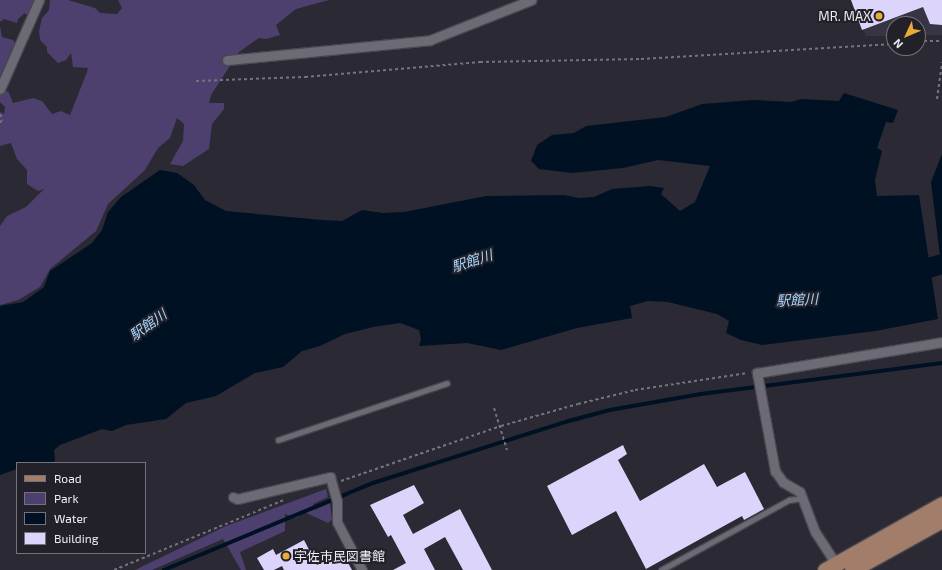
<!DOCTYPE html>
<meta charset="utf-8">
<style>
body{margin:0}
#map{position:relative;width:942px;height:570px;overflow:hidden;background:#2b2933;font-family:"Exo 2","Noto Sans JP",sans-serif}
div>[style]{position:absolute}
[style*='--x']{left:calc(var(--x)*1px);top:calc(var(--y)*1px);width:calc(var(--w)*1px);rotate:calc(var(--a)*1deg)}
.built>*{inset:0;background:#373443}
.green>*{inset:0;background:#4d406f}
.water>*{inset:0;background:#001124}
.stream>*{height:3.5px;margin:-1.75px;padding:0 1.75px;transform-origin:1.75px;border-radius:1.75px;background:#001124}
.river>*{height:20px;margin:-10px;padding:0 10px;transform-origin:10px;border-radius:10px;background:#001124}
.building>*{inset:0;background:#dcd4fa}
.path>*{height:2px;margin-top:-1px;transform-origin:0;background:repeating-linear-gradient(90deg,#75737b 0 3px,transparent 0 6px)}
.roads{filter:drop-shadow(1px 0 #48474e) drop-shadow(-1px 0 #48474e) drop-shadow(0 1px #48474e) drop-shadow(0 -1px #48474e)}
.service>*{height:4.5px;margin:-2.25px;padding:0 2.25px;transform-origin:2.25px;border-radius:2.25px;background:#6c6a74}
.minor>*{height:9px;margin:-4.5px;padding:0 4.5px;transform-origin:4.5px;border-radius:4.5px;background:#6c6a74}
.primary>*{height:15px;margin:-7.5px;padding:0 7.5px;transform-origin:7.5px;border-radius:7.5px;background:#a17d6a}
.dots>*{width:11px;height:11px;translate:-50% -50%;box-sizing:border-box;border:2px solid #222029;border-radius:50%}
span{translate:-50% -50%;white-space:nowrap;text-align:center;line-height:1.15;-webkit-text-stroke:4px #222029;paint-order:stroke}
.poi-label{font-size:13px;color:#eeedf3}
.right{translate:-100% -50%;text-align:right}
.left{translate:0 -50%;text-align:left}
.water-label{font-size:14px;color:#a6d3f9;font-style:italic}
.legend{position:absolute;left:16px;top:462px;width:130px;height:92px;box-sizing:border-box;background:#222029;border:1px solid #74727a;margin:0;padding:5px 7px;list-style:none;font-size:12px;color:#eeedf3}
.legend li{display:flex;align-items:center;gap:8px;height:20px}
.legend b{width:20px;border:1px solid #74727a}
.north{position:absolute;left:886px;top:16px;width:40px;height:40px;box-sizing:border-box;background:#222029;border:1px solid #74727a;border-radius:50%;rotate:226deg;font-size:11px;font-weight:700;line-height:16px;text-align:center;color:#eeedf3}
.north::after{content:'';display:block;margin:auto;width:14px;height:18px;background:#e9aa38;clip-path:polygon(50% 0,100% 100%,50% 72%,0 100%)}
</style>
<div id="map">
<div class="built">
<i style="clip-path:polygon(851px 0,942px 0,942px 35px,918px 35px,918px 24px,894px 24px,894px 36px,866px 36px)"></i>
</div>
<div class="green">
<i style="clip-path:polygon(0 0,42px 0,30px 18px,25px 13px,18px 19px,17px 23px,4px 19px,0 22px)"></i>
<i style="clip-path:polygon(50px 0,68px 0,95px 8px,100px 13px,117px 14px,122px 8px,118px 0,329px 0,296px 9px,276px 25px,280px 35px,266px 39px,259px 38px,239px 52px,211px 95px,209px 103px,224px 103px,224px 109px,212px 124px,209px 149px,183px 166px,170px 164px,183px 141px,184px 124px,177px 118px,170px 138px,158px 148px,145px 170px,108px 204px,96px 231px,50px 269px,40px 287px,18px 300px,0 305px,0 226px,7px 216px,26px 207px,44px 189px,38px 191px,27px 184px,27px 170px,17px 159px,11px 143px,0 146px,0 112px,4px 114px,5px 107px,0 102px,0 94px,8px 91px,13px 103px,33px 98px,42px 101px,52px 114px,61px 111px,70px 115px,87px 72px,88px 68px,73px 67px,71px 53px,66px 60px,58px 63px,47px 52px,47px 47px,40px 40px,39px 31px,42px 18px,49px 10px)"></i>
<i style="clip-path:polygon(0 26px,2px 37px,13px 40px,16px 45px,0 84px)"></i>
<i style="clip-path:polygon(326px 489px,328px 497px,313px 504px,314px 510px,330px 503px,332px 520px,328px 523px,304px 512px,296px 518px,285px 514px,285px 531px,240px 552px,246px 570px,241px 570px,223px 539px,152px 570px,135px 570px,226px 526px)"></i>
</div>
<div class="water">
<i style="clip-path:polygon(844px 93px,898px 110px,893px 123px,886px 122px,877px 148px,882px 151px,875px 180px,877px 196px,919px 195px,938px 319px,875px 331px,762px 345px,741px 340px,726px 333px,729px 321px,717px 314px,668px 302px,648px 301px,630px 306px,632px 318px,577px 328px,501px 350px,467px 343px,419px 346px,421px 339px,419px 330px,400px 323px,373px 327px,345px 334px,320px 346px,302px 351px,283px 367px,255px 373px,216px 396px,186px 403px,166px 419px,126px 425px,112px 431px,102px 429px,60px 445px,54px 450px,55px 461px,52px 463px,17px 463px,17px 469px,0 475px,0 306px,23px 302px,44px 287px,50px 271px,92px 243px,102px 230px,108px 212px,121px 197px,160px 170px,177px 173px,194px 185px,205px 200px,226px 211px,322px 220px,342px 221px,362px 210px,383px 213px,404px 212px,486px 196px,564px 195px,579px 198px,594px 197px,612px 189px,650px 186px,664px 188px,661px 194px,680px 211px,695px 202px,710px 166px,658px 160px,623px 168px,572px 173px,539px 169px,531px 161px,537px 145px,552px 135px,574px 133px,586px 126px,666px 117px,702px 104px,753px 100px,791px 102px,801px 99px,839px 101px)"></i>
<i style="clip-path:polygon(942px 154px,942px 272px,931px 182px)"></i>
</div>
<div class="stream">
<i style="--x:164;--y:570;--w:226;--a:-22.6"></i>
<i style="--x:373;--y:483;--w:206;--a:-17.6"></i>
<i style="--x:569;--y:421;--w:42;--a:-15"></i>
<i style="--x:610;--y:410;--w:92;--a:-10"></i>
<i style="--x:701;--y:394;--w:243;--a:-7.3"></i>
</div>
<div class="river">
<i style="--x:904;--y:275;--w:40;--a:-16"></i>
</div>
<div class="building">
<i style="clip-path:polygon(851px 0,942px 0,942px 25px,930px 24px,923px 7px,862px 30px)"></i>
<i style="clip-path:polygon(623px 445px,627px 454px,618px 460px,640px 501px,704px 464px,717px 487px,745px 472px,764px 509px,744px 520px,742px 516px,646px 569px,616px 511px,572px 535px,547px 486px)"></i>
<i style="clip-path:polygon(414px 485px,424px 503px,403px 515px,413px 534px,460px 509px,492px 570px,463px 570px,445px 537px,424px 549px,435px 570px,393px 570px,406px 563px,391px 535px,388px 537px,370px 505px)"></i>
<i style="clip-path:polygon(304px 540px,317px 565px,342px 552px,352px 570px,284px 570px,282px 566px,274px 570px,264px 570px,257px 558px,273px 549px,276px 555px)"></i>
</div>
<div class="path">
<i style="--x:918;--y:41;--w:24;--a:0"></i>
<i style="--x:196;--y:81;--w:109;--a:-2.1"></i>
<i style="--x:305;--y:77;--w:176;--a:-4.9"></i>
<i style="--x:480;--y:62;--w:161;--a:-1.1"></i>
<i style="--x:641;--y:59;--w:253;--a:-3.4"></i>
<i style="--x:937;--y:99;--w:37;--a:-82"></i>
<i style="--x:0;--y:114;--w:6;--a:72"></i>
<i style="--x:2;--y:120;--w:4;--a:124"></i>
<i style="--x:494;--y:408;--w:44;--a:72.8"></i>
<i style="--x:341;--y:481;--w:169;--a:-19"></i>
<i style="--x:501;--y:426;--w:80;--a:-15.9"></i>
<i style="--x:578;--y:404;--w:59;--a:-13.8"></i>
<i style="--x:635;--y:390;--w:114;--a:-8.6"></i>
<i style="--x:114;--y:570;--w:186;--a:-22.4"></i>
</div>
<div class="roads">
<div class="service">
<i style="--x:278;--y:440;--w:178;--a:-18.6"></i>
<i style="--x:661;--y:570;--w:146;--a:-28.7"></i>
<i style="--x:789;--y:500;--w:14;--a:-8"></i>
</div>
<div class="minor">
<i style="--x:227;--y:60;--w:204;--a:-5.6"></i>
<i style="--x:430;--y:40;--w:109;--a:-21.6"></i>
<i style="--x:0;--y:89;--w:97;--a:-66.3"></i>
<i style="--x:233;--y:497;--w:4;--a:27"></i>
<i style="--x:237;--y:499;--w:96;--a:-13.3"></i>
<i style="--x:330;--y:477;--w:25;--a:74"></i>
<i style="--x:337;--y:501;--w:21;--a:90"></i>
<i style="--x:337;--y:522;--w:54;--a:62.5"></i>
<i style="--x:836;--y:564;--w:38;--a:-123"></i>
<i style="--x:815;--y:532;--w:43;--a:-110.6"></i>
<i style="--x:800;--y:492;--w:20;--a:-150"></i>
<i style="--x:783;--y:482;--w:14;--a:-126"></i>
<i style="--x:775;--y:471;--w:100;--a:-100.4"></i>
<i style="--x:757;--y:373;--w:188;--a:-9.5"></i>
</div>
<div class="primary">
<i style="--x:825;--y:570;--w:134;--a:-29.4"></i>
<i style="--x:852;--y:570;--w:103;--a:-29.1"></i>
</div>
</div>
<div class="dots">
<i style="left:879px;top:16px;background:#e9aa38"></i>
<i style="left:286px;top:556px;background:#e9aa38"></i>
</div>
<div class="poi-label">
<span class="right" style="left:871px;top:16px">MR. MAX</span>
<span class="left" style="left:294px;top:556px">宇佐市民図書館</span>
</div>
<div class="water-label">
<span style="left:472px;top:261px;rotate:-18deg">駅館川</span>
<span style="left:797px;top:300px;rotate:-3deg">駅館川</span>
<span style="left:148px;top:325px;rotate:-36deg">駅館川</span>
</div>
<ul class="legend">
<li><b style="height:5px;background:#a17d6a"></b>Road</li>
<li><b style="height:11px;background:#4d406f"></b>Park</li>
<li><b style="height:11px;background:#001124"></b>Water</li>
<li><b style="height:11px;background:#dcd4fa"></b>Building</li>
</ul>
<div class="north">N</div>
</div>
